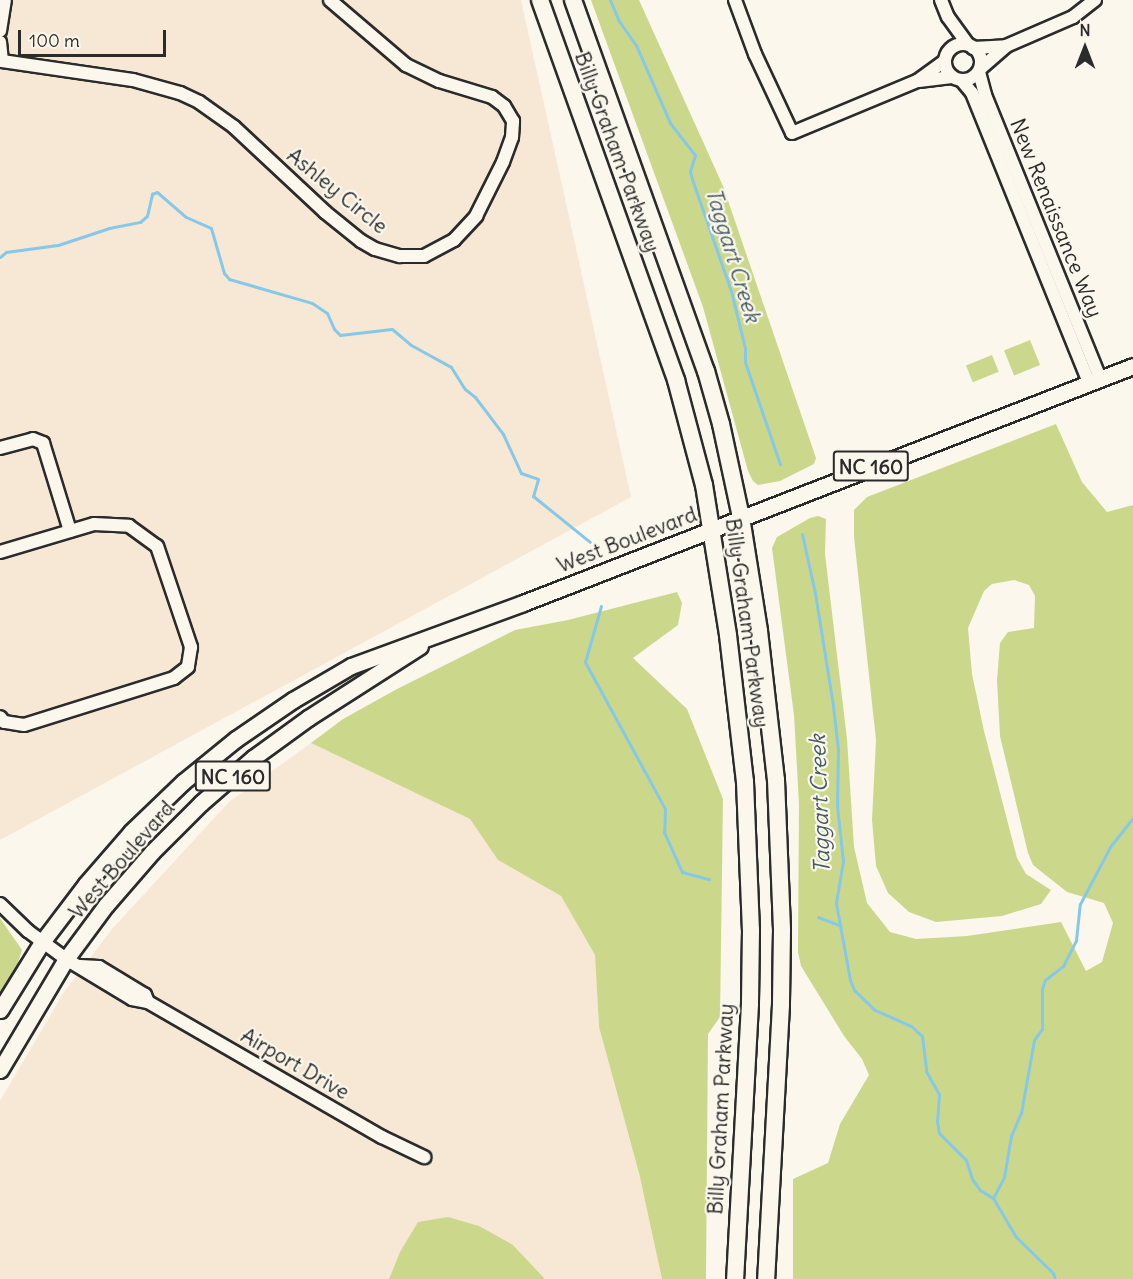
<!DOCTYPE html>
<style>
body{margin:0}
#map{position:relative;width:1133px;height:1279px;overflow:hidden;background:#fbf7ec;font-family:Delius,sans-serif}
div>[style]{position:absolute}
[style*='--x']{left:calc(var(--x)*1px);top:calc(var(--y)*1px);width:calc(var(--w)*1px);rotate:calc(var(--a)*1deg)}
.built>*{inset:0;background:#f7e8d5}
.green>*{inset:0;background:#cbd88b;transform-origin:0 0}
.stream>*{height:3px;margin:-1.5px;padding:0 1.5px;transform-origin:1.5px;border-radius:1.5px;background:#86c8e7}
.roads{filter:drop-shadow(2px 0 #2b2b2b) drop-shadow(-2px 0 #2b2b2b) drop-shadow(0 2px #2b2b2b) drop-shadow(0 -2px #2b2b2b)}
.minor>*{height:12px;margin:-6px;padding:0 6px;transform-origin:6px;border-radius:6px;background:#fbf7ec}
.minor>.ring{margin:-6px;padding:0;box-sizing:content-box;background:none;border:12px solid #fbf7ec;border-radius:50%}
.major>*{height:15px;margin:-7.5px;padding:0 7.5px;transform-origin:7.5px;border-radius:7.5px;background:#fbf7ec}
.highway>*{height:16px;margin:-8px;padding:0 8px;transform-origin:8px;border-radius:8px;background:#fbf7ec}
span{translate:-50% -50%;white-space:nowrap;text-align:center;line-height:1.15;-webkit-text-stroke:4.5px #fbf7ec;paint-order:stroke}
.shield-label span{padding:2px 4px;background:#fbf7ec;border:2px solid;border-radius:4px;-webkit-text-stroke-width:0}
.shield-label{font-size:20px;color:#2b2b2b;font-weight:700}
.street-label{font-size:21px;color:#2b2b2b}
.water-label{font-size:22px;color:#465a63;font-style:italic}
.north{position:absolute;left:1055px;top:18px;width:60px;height:60px;-webkit-text-stroke:4px #fbf7ec;paint-order:stroke;rotate:0deg;font-size:16px;font-weight:700;line-height:24px;text-align:center;color:#2b2b2b}
.north::after{content:'';display:block;margin:auto;width:21px;height:27px;background:#2b2b2b;clip-path:polygon(50% 0,100% 100%,50% 72%,0 100%)}
.scale{position:absolute;left:18px;top:30px;width:148px;height:27px;box-sizing:border-box;border:3px solid #2b2b2b;border-top:0;padding-left:8px;font-size:18px;line-height:21px;white-space:nowrap;color:#2b2b2b;-webkit-text-stroke:4px #fbf7ec;paint-order:stroke}
</style>
<div id="map">
<div class="built">
<i style="clip-path:polygon(0 0,521px 0,631px 497px,0 840px)"></i>
<i style="clip-path:polygon(311px 743px,470px 819px,498px 860px,561px 896px,595px 955px,599px 1027px,639px 1173px,662px 1279px,545px 1279px,513px 1245px,400px 1252px,389px 1279px,0 1279px,0 1101px,64px 992px,113px 928px,229px 802px)"></i>
</div>
<div class="green">
<i style="clip-path:polygon(591px 0,639px 0,723px 186px,816px 458px,814px 464px,780px 481px,758px 485px,753px 481px,748px 471px,703px 307px)"></i>
<i style="left:1030px;top:340px;width:27px;height:28px;rotate:68deg"></i>
<i style="left:992px;top:355px;width:18px;height:28px;rotate:68deg"></i>
<i style="clip-path:polygon(1056px 424px,1082px 482px,1107px 512px,1133px 505px,1133px 1279px,793px 1279px,793px 1179px,828px 1163px,840px 1124px,869px 1075px,862px 1059px,844px 1036px,801px 966px,798px 952px,799px 804px,794px 715px,772px 548px,777px 537px,810px 518px,818px 516px,826px 519px,825px 554px,847px 739px,854px 847px,867px 903px,890px 932px,916px 939px,967px 936px,1061px 922px,1086px 971px,1102px 962px,1113px 923px,1104px 903px,1067px 892px,1033px 865px,1028px 853px,1000px 736px,997px 680px,1000px 643px,1008px 632px,1034px 628px,1035px 596px,1029px 585px,1014px 580px,992px 584px,984px 591px,968px 628px,972px 674px,984px 731px,1017px 858px,1026px 874px,1051px 890px,1041px 904px,1002px 916px,936px 922px,909px 912px,888px 893px,876px 866px,872px 820px,876px 740px,854px 537px,854px 510px,867px 497px)"></i>
<i style="clip-path:polygon(677px 592px,682px 603px,678px 625px,633px 658px,687px 709px,723px 799px,720px 1017px,708px 1034px,706px 1279px,662px 1279px,639px 1173px,599px 1027px,595px 955px,561px 896px,498px 860px,470px 819px,311px 743px,343px 719px,397px 689px,515px 630px,568px 620px)"></i>
<i style="clip-path:polygon(0 918px,22px 950px,17px 966px,0 997px)"></i>
<i style="clip-path:polygon(448px 1217px,479px 1226px,513px 1245px,545px 1279px,389px 1279px,400px 1252px,418px 1222px)"></i>
</div>
<div class="stream">
<i style="--x:610;--y:0;--w:23;--a:67"></i>
<i style="--x:619;--y:21;--w:29;--a:55"></i>
<i style="--x:636;--y:45;--w:85;--a:66.4"></i>
<i style="--x:670;--y:123;--w:41;--a:52"></i>
<i style="--x:695;--y:155;--w:17;--a:107"></i>
<i style="--x:690;--y:171;--w:8;--a:76"></i>
<i style="--x:692;--y:179;--w:119;--a:70.8"></i>
<i style="--x:731;--y:291;--w:59;--a:76.2"></i>
<i style="--x:745;--y:348;--w:14;--a:90"></i>
<i style="--x:745;--y:362;--w:108;--a:71.1"></i>
<i style="--x:0;--y:257;--w:8;--a:-40"></i>
<i style="--x:6;--y:252;--w:52;--a:-7.7"></i>
<i style="--x:58;--y:245;--w:54;--a:-18.4"></i>
<i style="--x:109;--y:228;--w:32;--a:-11"></i>
<i style="--x:140;--y:222;--w:9;--a:-41"></i>
<i style="--x:147;--y:216;--w:23;--a:-77"></i>
<i style="--x:152;--y:194;--w:5;--a:-22"></i>
<i style="--x:157;--y:192;--w:38;--a:41"></i>
<i style="--x:186;--y:217;--w:27;--a:24"></i>
<i style="--x:211;--y:228;--w:47;--a:73.9"></i>
<i style="--x:224;--y:273;--w:8;--a:50"></i>
<i style="--x:229;--y:279;--w:86;--a:16.1"></i>
<i style="--x:312;--y:303;--w:18;--a:34"></i>
<i style="--x:327;--y:313;--w:17;--a:66"></i>
<i style="--x:334;--y:329;--w:8;--a:45"></i>
<i style="--x:340;--y:335;--w:52;--a:-6.6"></i>
<i style="--x:392;--y:329;--w:25;--a:40"></i>
<i style="--x:411;--y:345;--w:46;--a:28.8"></i>
<i style="--x:451;--y:367;--w:26;--a:58"></i>
<i style="--x:465;--y:389;--w:13;--a:39"></i>
<i style="--x:475;--y:397;--w:46;--a:52.9"></i>
<i style="--x:503;--y:434;--w:43;--a:65.2"></i>
<i style="--x:521;--y:473;--w:18;--a:19"></i>
<i style="--x:538;--y:479;--w:18;--a:106"></i>
<i style="--x:533;--y:496;--w:73;--a:38.9"></i>
<i style="--x:802;--y:534;--w:60;--a:77.6"></i>
<i style="--x:815;--y:593;--w:114;--a:80.9"></i>
<i style="--x:833;--y:706;--w:43;--a:83.4"></i>
<i style="--x:838;--y:749;--w:57;--a:91"></i>
<i style="--x:837;--y:806;--w:55;--a:83.8"></i>
<i style="--x:843;--y:861;--w:43;--a:99.5"></i>
<i style="--x:836;--y:903;--w:78;--a:79.7"></i>
<i style="--x:850;--y:980;--w:11;--a:68"></i>
<i style="--x:854;--y:990;--w:29;--a:44"></i>
<i style="--x:875;--y:1010;--w:39;--a:24"></i>
<i style="--x:911;--y:1026;--w:15;--a:42"></i>
<i style="--x:922;--y:1036;--w:35;--a:83"></i>
<i style="--x:926;--y:1071;--w:26;--a:61"></i>
<i style="--x:939;--y:1094;--w:27;--a:94"></i>
<i style="--x:937;--y:1121;--w:12;--a:81"></i>
<i style="--x:939;--y:1133;--w:38;--a:45"></i>
<i style="--x:966;--y:1160;--w:20;--a:72"></i>
<i style="--x:972;--y:1179;--w:14;--a:54"></i>
<i style="--x:980;--y:1190;--w:15;--a:32"></i>
<i style="--x:993;--y:1198;--w:45;--a:59.5"></i>
<i style="--x:1016;--y:1237;--w:52;--a:44.2"></i>
<i style="--x:1053;--y:1273;--w:6;--a:72"></i>
<i style="--x:601;--y:606;--w:58;--a:105.9"></i>
<i style="--x:585;--y:662;--w:167;--a:61.4"></i>
<i style="--x:665;--y:809;--w:23;--a:92"></i>
<i style="--x:664;--y:832;--w:44;--a:65.8"></i>
<i style="--x:682;--y:872;--w:28;--a:15"></i>
<i style="--x:818;--y:917;--w:22;--a:21"></i>
<i style="--x:993;--y:1198;--w:24;--a:-62"></i>
<i style="--x:1004;--y:1177;--w:42;--a:-80.3"></i>
<i style="--x:1011;--y:1136;--w:25;--a:-67"></i>
<i style="--x:1021;--y:1113;--w:74;--a:-79.9"></i>
<i style="--x:1034;--y:1040;--w:14;--a:-54"></i>
<i style="--x:1042;--y:1029;--w:40;--a:-90"></i>
<i style="--x:1042;--y:989;--w:9;--a:-72"></i>
<i style="--x:1045;--y:980;--w:23;--a:-38"></i>
<i style="--x:1063;--y:966;--w:29;--a:-63"></i>
<i style="--x:1076;--y:940;--w:36;--a:-84"></i>
<i style="--x:1080;--y:904;--w:64;--a:-62.2"></i>
<i style="--x:1110;--y:847;--w:37;--a:-52"></i>
</div>
<div class="roads">
<div class="minor">
<i style="--x:735;--y:0;--w:58;--a:69.7"></i>
<i style="--x:755;--y:54;--w:87;--a:64.9"></i>
<i style="--x:792;--y:133;--w:135;--a:-22.6"></i>
<i style="--x:917;--y:81;--w:34;--a:-36"></i>
<i style="--x:941;--y:0;--w:18;--a:68"></i>
<i style="--x:948;--y:17;--w:34;--a:54"></i>
<i style="--x:0;--y:31;--w:31;--a:-81"></i>
<i style="--x:0;--y:42;--w:19;--a:84"></i>
<i class="ring" style="left:945px;top:44px;width:24px;height:24px"></i>
<i style="--x:973;--y:48;--w:33;--a:-3"></i>
<i style="--x:1006;--y:46;--w:73;--a:-23.4"></i>
<i style="--x:1073;--y:17;--w:28;--a:-38"></i>
<i style="--x:2;--y:61;--w:132;--a:8.3"></i>
<i style="--x:133;--y:80;--w:49;--a:15.5"></i>
<i style="--x:180;--y:93;--w:21;--a:25"></i>
<i style="--x:199;--y:102;--w:43;--a:35.5"></i>
<i style="--x:234;--y:127;--w:125;--a:43"></i>
<i style="--x:325;--y:212;--w:46;--a:38.9"></i>
<i style="--x:361;--y:241;--w:16;--a:30"></i>
<i style="--x:375;--y:249;--w:26;--a:16"></i>
<i style="--x:400;--y:256;--w:24;--a:0"></i>
<i style="--x:424;--y:256;--w:34;--a:-28"></i>
<i style="--x:454;--y:240;--w:33;--a:-47"></i>
<i style="--x:476;--y:216;--w:60;--a:-63.4"></i>
<i style="--x:503;--y:162;--w:27;--a:-70"></i>
<i style="--x:512;--y:137;--w:16;--a:-86"></i>
<i style="--x:513;--y:121;--w:17;--a:-121"></i>
<i style="--x:504;--y:106;--w:15;--a:-143"></i>
<i style="--x:492;--y:97;--w:55;--a:-163.2"></i>
<i style="--x:439;--y:81;--w:37;--a:-154"></i>
<i style="--x:406;--y:65;--w:100;--a:-139.5"></i>
<i style="--x:980;--y:69;--w:35;--a:-41"></i>
<i style="--x:979;--y:72;--w:24;--a:75"></i>
<i style="--x:985;--y:95;--w:305;--a:67.9"></i>
<i style="--x:919;--y:81;--w:33;--a:-7"></i>
<i style="--x:962;--y:81;--w:16;--a:50"></i>
<i style="--x:972;--y:93;--w:312;--a:68"></i>
<i style="--x:0;--y:448;--w:34;--a:-15"></i>
<i style="--x:33;--y:439;--w:11;--a:22"></i>
<i style="--x:43;--y:443;--w:92;--a:72.9"></i>
<i style="--x:0;--y:552;--w:98;--a:-16.6"></i>
<i style="--x:94;--y:524;--w:35;--a:3"></i>
<i style="--x:129;--y:526;--w:34;--a:36"></i>
<i style="--x:157;--y:546;--w:107;--a:71.4"></i>
<i style="--x:191;--y:647;--w:20;--a:99"></i>
<i style="--x:188;--y:667;--w:18;--a:142"></i>
<i style="--x:174;--y:678;--w:157;--a:162.6"></i>
<i style="--x:24;--y:725;--w:20;--a:-171"></i>
<i style="--x:4;--y:722;--w:6;--a:-129"></i>
<i style="--x:0;--y:904;--w:39;--a:44"></i>
<i style="--x:28;--y:931;--w:47;--a:36.4"></i>
<i style="--x:66;--y:959;--w:77;--a:31.2"></i>
<i style="--x:132;--y:999;--w:16;--a:11"></i>
<i style="--x:148;--y:1002;--w:8;--a:-113"></i>
<i style="--x:145;--y:995;--w:54;--a:-148.7"></i>
<i style="--x:99;--y:967;--w:19;--a:-177"></i>
<i style="--x:148;--y:1002;--w:270;--a:30"></i>
<i style="--x:382;--y:1137;--w:47;--a:25.5"></i>
</div>
<div class="major">
<i style="--x:0;--y:1010;--w:80;--a:-58.3"></i>
<i style="--x:42;--y:942;--w:73;--a:-52.8"></i>
<i style="--x:86;--y:884;--w:69;--a:-49.1"></i>
<i style="--x:131;--y:832;--w:72;--a:-43.9"></i>
<i style="--x:183;--y:782;--w:68;--a:-39.1"></i>
<i style="--x:236;--y:739;--w:69;--a:-34.4"></i>
<i style="--x:293;--y:700;--w:67;--a:-30.4"></i>
<i style="--x:351;--y:666;--w:183;--a:-20.1"></i>
<i style="--x:523;--y:603;--w:654;--a:-21.23"></i>
<i style="--x:0;--y:1070;--w:129;--a:-59.3"></i>
<i style="--x:66;--y:959;--w:67;--a:-53.5"></i>
<i style="--x:106;--y:905;--w:70;--a:-49"></i>
<i style="--x:152;--y:852;--w:69;--a:-45"></i>
<i style="--x:201;--y:803;--w:69;--a:-40.9"></i>
<i style="--x:253;--y:758;--w:68;--a:-36"></i>
<i style="--x:308;--y:718;--w:133;--a:-32.7"></i>
</div>
<div class="highway">
<i style="--x:540;--y:0;--w:404;--a:70.3"></i>
<i style="--x:676;--y:380;--w:109;--a:75.1"></i>
<i style="--x:704;--y:485;--w:152;--a:80.9"></i>
<i style="--x:728;--y:635;--w:148;--a:83.4"></i>
<i style="--x:745;--y:782;--w:148;--a:87.7"></i>
<i style="--x:751;--y:930;--w:74;--a:90.8"></i>
<i style="--x:750;--y:1004;--w:275;--a:93.1"></i>
<i style="--x:573;--y:0;--w:394;--a:70.3"></i>
<i style="--x:706;--y:371;--w:55;--a:74.2"></i>
<i style="--x:721;--y:424;--w:95;--a:77.9"></i>
<i style="--x:741;--y:517;--w:115;--a:81"></i>
<i style="--x:759;--y:631;--w:150;--a:83.5"></i>
<i style="--x:776;--y:780;--w:150;--a:87.7"></i>
<i style="--x:782;--y:930;--w:75;--a:90.8"></i>
<i style="--x:781;--y:1005;--w:274;--a:93.1"></i>
</div>
</div>
<div class="shield-label">
<span style="left:871px;top:466px">NC 160</span>
<span style="left:233px;top:776px">NC 160</span>
</div>
<div class="street-label">
<span style="left:617px;top:152px;rotate:70deg">Billy Graham Parkway</span>
<span style="left:337px;top:191px;rotate:39deg">Ashley Circle</span>
<span style="left:1056px;top:218px;rotate:68deg">New Renaissance Way</span>
<span style="left:627px;top:540px;rotate:-21deg">West Boulevard</span>
<span style="left:747px;top:623px;rotate:82deg">Billy Graham Parkway</span>
<span style="left:122px;top:860px;rotate:-49deg">West Boulevard</span>
<span style="left:295px;top:1064px;rotate:30deg">Airport Drive</span>
<span style="left:721px;top:1109px;rotate:-87deg">Billy Graham Parkway</span>
</div>
<div class="water-label">
<span style="left:733px;top:255px;rotate:73deg">Taggart Creek</span>
<span style="left:820px;top:804px;rotate:-92deg">Taggart Creek</span>
</div>
<div class="north">N</div>
<div class="scale">100 m</div>
</div>
